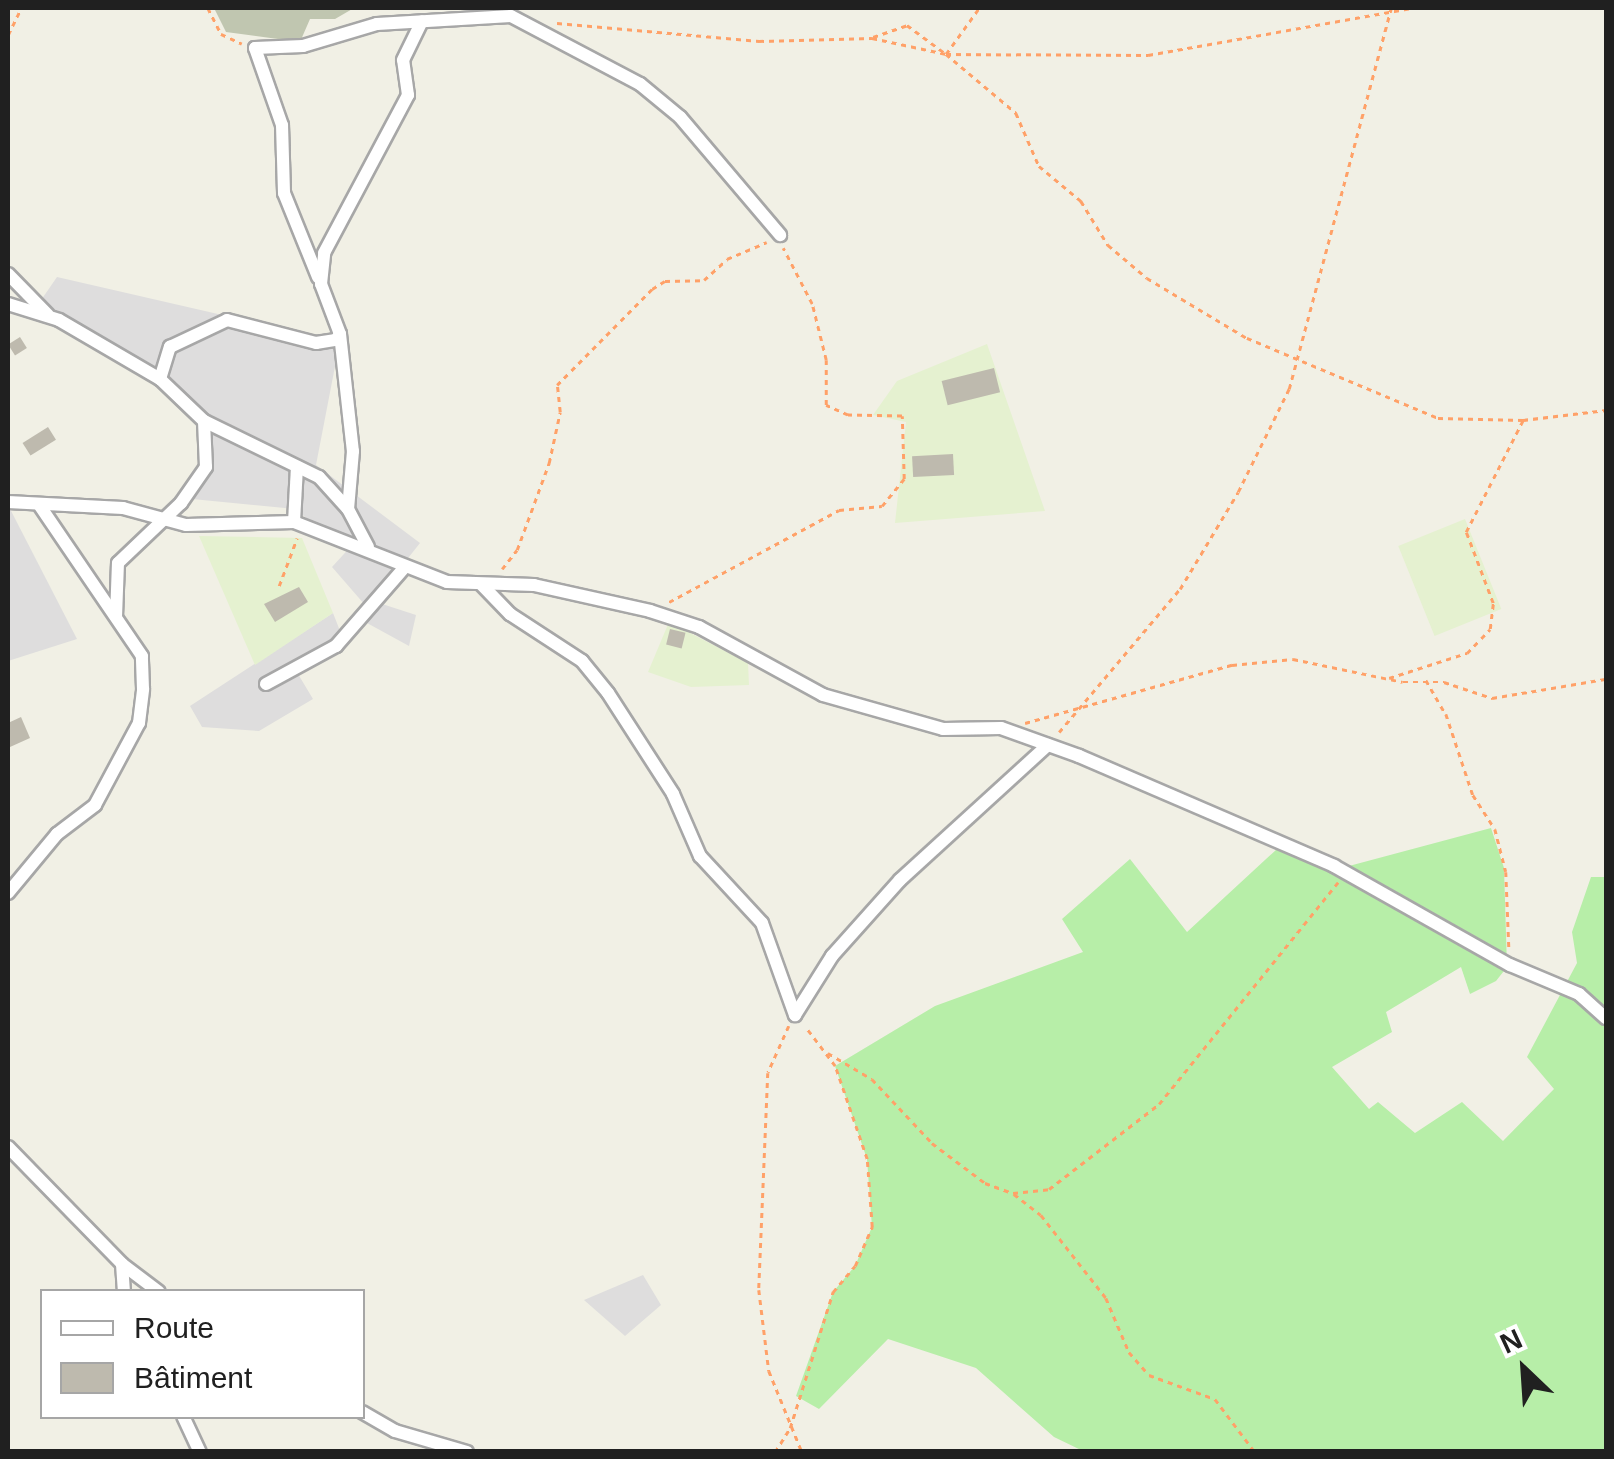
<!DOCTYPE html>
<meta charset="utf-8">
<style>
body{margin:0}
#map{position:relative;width:1614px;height:1459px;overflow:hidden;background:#f1f0e5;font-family:Arial,sans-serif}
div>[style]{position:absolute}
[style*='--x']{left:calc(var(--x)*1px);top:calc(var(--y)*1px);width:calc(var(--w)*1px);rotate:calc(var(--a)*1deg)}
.residential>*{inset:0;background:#dedddd}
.construction>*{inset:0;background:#c0c6b0}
.farmland>*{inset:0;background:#e5f1d0;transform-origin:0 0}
.grass>*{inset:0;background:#b7eea8}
.building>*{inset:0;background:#bebaae;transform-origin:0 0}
.path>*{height:2.5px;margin-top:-1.25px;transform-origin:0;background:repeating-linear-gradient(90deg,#ffa168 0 5px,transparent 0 10px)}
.roads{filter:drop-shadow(2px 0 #a7a7a7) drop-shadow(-2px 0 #a7a7a7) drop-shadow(0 2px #a7a7a7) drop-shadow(0 -2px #a7a7a7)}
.minor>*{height:12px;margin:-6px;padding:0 6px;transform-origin:6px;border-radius:6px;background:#fff}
span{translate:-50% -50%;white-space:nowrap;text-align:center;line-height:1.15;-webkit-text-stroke:9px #fff;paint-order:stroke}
.frame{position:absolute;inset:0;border:10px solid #202020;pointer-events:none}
.legend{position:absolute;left:40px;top:1289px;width:325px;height:130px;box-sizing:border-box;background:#fff;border:2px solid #a6a6a6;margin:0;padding:12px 18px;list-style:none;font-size:30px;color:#202020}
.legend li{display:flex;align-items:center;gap:20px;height:50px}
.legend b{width:50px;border:2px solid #a6a6a6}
.north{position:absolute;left:1474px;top:1319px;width:100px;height:100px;-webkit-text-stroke:8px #fff;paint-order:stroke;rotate:335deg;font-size:28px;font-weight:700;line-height:40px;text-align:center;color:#202020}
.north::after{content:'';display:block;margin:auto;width:35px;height:45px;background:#202020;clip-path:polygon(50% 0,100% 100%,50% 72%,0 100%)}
</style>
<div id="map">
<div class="residential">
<i style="clip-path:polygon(57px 277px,331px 340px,337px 356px,316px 465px,420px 543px,386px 586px,365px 605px,332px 567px,354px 543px,330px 537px,295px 509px,182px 498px,202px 469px,203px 424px,168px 389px,37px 306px)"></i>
<i style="clip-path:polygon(8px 505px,77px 639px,8px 661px)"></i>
<i style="clip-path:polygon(376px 602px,416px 615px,409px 646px,367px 623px)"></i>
<i style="clip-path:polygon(333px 613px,342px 636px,295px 669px,313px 699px,259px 731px,202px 727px,190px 706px)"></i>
<i style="clip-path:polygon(643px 1275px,661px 1305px,625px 1336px,584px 1300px)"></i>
</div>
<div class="construction">
<i style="clip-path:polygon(214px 8px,354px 8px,335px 19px,310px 19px,300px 42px,226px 32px)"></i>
</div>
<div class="farmland">
<i style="clip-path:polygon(987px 344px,1045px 511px,895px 523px,906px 422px,873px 415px,897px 381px)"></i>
<i style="left:1465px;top:519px;width:97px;height:72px;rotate:68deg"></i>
<i style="clip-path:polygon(199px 536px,302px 538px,333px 613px,255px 665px)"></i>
<i style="clip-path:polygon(669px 622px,748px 663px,749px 685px,691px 687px,648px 672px)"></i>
</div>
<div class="grass">
<i style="clip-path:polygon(1491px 828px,1504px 868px,1507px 967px,1496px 981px,1470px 994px,1461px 967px,1386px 1012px,1392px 1032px,1332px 1067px,1369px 1109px,1378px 1102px,1415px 1133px,1462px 1102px,1503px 1141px,1554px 1089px,1527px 1057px,1577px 963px,1572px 932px,1591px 877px,1606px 877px,1606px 1451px,1083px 1451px,1054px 1437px,976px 1368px,888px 1339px,819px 1409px,796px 1396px,833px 1292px,855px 1266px,872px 1227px,867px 1159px,835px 1066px,935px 1006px,1083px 952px,1062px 919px,1130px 859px,1187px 932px,1277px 849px,1334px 870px)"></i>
</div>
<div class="building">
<i style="left:20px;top:337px;width:13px;height:14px;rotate:58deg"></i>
<i style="left:994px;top:368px;width:25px;height:54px;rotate:76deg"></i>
<i style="left:48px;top:427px;width:15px;height:30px;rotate:58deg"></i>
<i style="left:953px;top:454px;width:21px;height:41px;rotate:87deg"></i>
<i style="clip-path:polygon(299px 587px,308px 602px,275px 622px,264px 604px)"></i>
<i style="left:670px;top:629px;width:16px;height:16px;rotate:14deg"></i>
<i style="clip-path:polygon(21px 717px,30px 738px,10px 747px,8px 723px)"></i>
</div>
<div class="path">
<i style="--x:208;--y:8;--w:29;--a:63"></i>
<i style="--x:221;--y:34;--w:23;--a:25"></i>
<i style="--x:557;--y:23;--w:203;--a:5.1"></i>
<i style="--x:759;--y:41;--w:113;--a:-1.5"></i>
<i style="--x:872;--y:38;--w:76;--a:12.2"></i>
<i style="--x:946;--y:54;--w:202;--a:0.3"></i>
<i style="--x:1148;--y:55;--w:269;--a:-10.1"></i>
<i style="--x:8;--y:35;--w:30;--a:-64"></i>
<i style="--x:873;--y:37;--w:36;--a:-19"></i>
<i style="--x:907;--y:25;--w:49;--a:36.6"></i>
<i style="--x:946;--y:54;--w:92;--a:40.1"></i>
<i style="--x:1016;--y:113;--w:58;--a:66.5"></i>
<i style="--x:1039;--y:166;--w:55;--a:39.8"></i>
<i style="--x:1081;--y:201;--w:52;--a:58.5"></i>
<i style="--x:1108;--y:245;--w:51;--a:40.2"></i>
<i style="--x:1147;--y:278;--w:117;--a:31"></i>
<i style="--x:1247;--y:338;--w:207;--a:22.7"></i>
<i style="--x:1438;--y:418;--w:85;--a:1.3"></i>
<i style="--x:1523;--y:420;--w:84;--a:-6.9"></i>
<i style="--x:946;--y:54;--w:57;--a:-54.3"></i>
<i style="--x:502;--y:569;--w:24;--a:-52"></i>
<i style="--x:517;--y:550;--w:93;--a:-69.8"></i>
<i style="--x:549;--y:463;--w:52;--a:-77.8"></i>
<i style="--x:560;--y:412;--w:27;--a:-96"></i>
<i style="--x:557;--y:385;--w:135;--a:-45.3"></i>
<i style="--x:652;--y:289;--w:15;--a:-32"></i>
<i style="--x:665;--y:281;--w:39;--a:-1"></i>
<i style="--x:704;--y:280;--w:31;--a:-42"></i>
<i style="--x:727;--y:259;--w:43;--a:-23"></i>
<i style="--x:279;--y:586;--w:51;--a:-69.4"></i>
<i style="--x:669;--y:602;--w:193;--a:-28.4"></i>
<i style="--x:839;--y:510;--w:43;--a:-5.3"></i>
<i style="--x:882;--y:506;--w:35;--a:-51"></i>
<i style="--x:904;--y:479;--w:63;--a:-91.8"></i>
<i style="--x:902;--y:416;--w:54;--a:-178.9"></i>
<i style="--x:848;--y:415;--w:24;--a:-156"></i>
<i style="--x:826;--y:405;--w:45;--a:-90"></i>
<i style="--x:826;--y:360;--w:58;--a:-104"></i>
<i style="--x:812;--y:304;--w:63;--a:-117.4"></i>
<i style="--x:1389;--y:678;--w:82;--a:-17.8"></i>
<i style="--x:1467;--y:653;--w:33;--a:-46"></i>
<i style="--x:1490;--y:629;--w:26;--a:-83"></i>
<i style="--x:1493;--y:603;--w:76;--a:-110.8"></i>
<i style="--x:1466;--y:532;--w:126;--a:-63"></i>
<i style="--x:1426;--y:680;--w:39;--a:60"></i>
<i style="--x:1446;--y:714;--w:85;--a:71.6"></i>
<i style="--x:1473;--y:795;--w:40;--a:57.1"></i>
<i style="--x:1495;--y:829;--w:44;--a:75.7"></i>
<i style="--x:1506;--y:872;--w:76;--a:87.7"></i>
<i style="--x:1025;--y:723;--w:215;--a:-15.7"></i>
<i style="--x:1232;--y:665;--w:61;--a:-5.6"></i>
<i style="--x:1293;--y:659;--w:112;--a:11.8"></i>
<i style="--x:1403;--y:682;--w:41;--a:0"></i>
<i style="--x:1444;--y:682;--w:51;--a:18.4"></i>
<i style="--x:1492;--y:698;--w:116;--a:-9.5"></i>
<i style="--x:1059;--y:732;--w:187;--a:-49.8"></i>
<i style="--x:1180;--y:589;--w:113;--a:-59.1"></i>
<i style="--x:1238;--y:492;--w:115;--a:-63.7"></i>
<i style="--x:1289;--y:389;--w:394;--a:-75"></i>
<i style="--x:789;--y:1026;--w:51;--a:114.1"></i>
<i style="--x:768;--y:1073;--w:217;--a:92.4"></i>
<i style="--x:759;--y:1290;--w:82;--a:83"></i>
<i style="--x:769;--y:1371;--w:87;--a:67.8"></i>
<i style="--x:828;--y:1053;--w:51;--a:30.6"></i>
<i style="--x:872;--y:1079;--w:88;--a:46.8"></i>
<i style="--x:932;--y:1143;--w:66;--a:37"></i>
<i style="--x:985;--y:1183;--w:30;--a:20"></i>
<i style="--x:1013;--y:1193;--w:36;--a:-6"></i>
<i style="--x:1049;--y:1189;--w:139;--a:-37.7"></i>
<i style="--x:1159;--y:1104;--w:285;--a:-51.1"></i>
<i style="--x:1014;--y:1194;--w:34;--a:38"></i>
<i style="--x:1041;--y:1215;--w:105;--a:51.9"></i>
<i style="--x:1106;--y:1298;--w:59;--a:66.9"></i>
<i style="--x:1129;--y:1352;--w:30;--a:49"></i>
<i style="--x:1149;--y:1375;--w:70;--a:20"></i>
<i style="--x:1215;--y:1399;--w:66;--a:53"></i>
<i style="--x:775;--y:1452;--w:28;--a:-58"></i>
<i style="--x:790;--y:1428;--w:143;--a:-72.5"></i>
<i style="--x:833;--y:1292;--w:34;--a:-50"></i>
<i style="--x:855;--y:1266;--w:43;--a:-66.4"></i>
<i style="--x:872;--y:1227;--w:68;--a:-94.2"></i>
<i style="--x:867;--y:1159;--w:98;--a:-109"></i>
<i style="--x:835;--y:1066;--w:48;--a:-127.3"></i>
</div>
<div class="roads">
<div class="minor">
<i style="--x:255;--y:48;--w:48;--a:-2.4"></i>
<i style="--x:303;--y:46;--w:77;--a:-16.6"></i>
<i style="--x:377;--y:24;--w:134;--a:-3.4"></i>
<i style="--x:511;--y:16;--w:146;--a:27.8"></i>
<i style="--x:640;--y:84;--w:52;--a:39.5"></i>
<i style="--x:680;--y:117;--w:155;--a:49.7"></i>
<i style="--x:255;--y:48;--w:82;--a:70.7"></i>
<i style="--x:282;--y:125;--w:68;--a:88.3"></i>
<i style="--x:284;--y:193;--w:91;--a:68"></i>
<i style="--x:8;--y:274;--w:57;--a:45.7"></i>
<i style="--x:8;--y:304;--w:53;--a:17.4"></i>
<i style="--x:59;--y:320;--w:117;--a:30.3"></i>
<i style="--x:160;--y:379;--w:61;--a:43.7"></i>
<i style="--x:204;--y:421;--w:128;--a:26"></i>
<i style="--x:319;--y:477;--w:43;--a:47.8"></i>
<i style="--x:348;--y:509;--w:43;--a:62.2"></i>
<i style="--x:340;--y:334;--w:118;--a:83.7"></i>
<i style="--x:353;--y:451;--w:58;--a:94.9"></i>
<i style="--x:160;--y:379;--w:34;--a:-73"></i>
<i style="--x:170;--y:347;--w:63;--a:-25.3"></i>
<i style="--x:227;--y:320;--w:92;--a:14.5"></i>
<i style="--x:316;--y:343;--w:20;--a:-9"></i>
<i style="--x:336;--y:340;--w:7;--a:-56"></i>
<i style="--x:340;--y:334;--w:53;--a:-110.8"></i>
<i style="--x:321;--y:284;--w:31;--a:-84"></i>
<i style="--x:324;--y:253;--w:179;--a:-62"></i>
<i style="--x:408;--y:95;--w:35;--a:-98"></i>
<i style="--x:403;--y:60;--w:43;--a:-64"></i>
<i style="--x:8;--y:502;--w:115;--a:3"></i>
<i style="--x:123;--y:508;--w:65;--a:15.1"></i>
<i style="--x:186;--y:525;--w:108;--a:-1.6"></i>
<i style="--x:294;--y:522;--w:164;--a:21.4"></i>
<i style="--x:447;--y:582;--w:87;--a:2"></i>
<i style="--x:534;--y:585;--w:119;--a:12.6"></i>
<i style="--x:650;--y:611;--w:52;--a:18.1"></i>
<i style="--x:699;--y:627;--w:141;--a:28.7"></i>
<i style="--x:823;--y:695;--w:125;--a:15.8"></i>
<i style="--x:943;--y:729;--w:58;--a:-1"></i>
<i style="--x:1001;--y:728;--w:83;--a:19.7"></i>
<i style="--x:1079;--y:756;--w:278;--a:23.3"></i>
<i style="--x:1334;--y:866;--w:202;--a:29.4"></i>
<i style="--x:1510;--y:965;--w:75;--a:22.8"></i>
<i style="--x:1579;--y:994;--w:36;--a:42"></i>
<i style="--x:294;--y:522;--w:55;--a:-86.9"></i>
<i style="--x:481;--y:584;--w:42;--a:46"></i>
<i style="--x:510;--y:614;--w:86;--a:33.1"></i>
<i style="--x:582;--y:661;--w:41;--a:50.9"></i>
<i style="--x:608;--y:693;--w:120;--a:57.2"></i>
<i style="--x:673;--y:794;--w:68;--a:66.5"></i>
<i style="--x:700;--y:856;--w:91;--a:47.2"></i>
<i style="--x:762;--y:923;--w:98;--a:70.3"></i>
<i style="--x:116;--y:617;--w:54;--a:-87.9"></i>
<i style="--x:118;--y:563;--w:87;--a:-43.6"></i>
<i style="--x:181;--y:503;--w:44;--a:-55.2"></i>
<i style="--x:206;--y:467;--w:46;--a:-92.5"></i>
<i style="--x:266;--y:684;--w:80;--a:-28.5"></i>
<i style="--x:336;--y:646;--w:105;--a:-48.9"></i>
<i style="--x:8;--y:893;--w:77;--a:-50.3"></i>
<i style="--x:57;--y:834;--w:48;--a:-37.3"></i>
<i style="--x:95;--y:805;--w:93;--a:-61.8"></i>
<i style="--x:139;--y:723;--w:34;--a:-83"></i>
<i style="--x:143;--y:689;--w:33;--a:-92"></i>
<i style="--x:142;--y:656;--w:181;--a:-124.2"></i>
<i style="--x:795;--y:1015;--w:70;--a:-57.9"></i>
<i style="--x:832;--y:956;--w:102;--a:-48.2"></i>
<i style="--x:900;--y:880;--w:200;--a:-42.4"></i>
<i style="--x:8;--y:1147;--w:163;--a:45.7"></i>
<i style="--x:122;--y:1264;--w:46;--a:37.1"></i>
<i style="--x:122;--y:1264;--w:28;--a:86"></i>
<i style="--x:362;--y:1412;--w:38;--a:30"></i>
<i style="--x:395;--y:1431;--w:75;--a:16.3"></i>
<i style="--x:183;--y:1416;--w:40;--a:65"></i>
</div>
</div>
<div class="frame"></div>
<ul class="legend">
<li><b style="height:12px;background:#fff"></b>Route</li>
<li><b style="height:28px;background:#bebaae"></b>Bâtiment</li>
</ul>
<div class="north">N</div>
</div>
